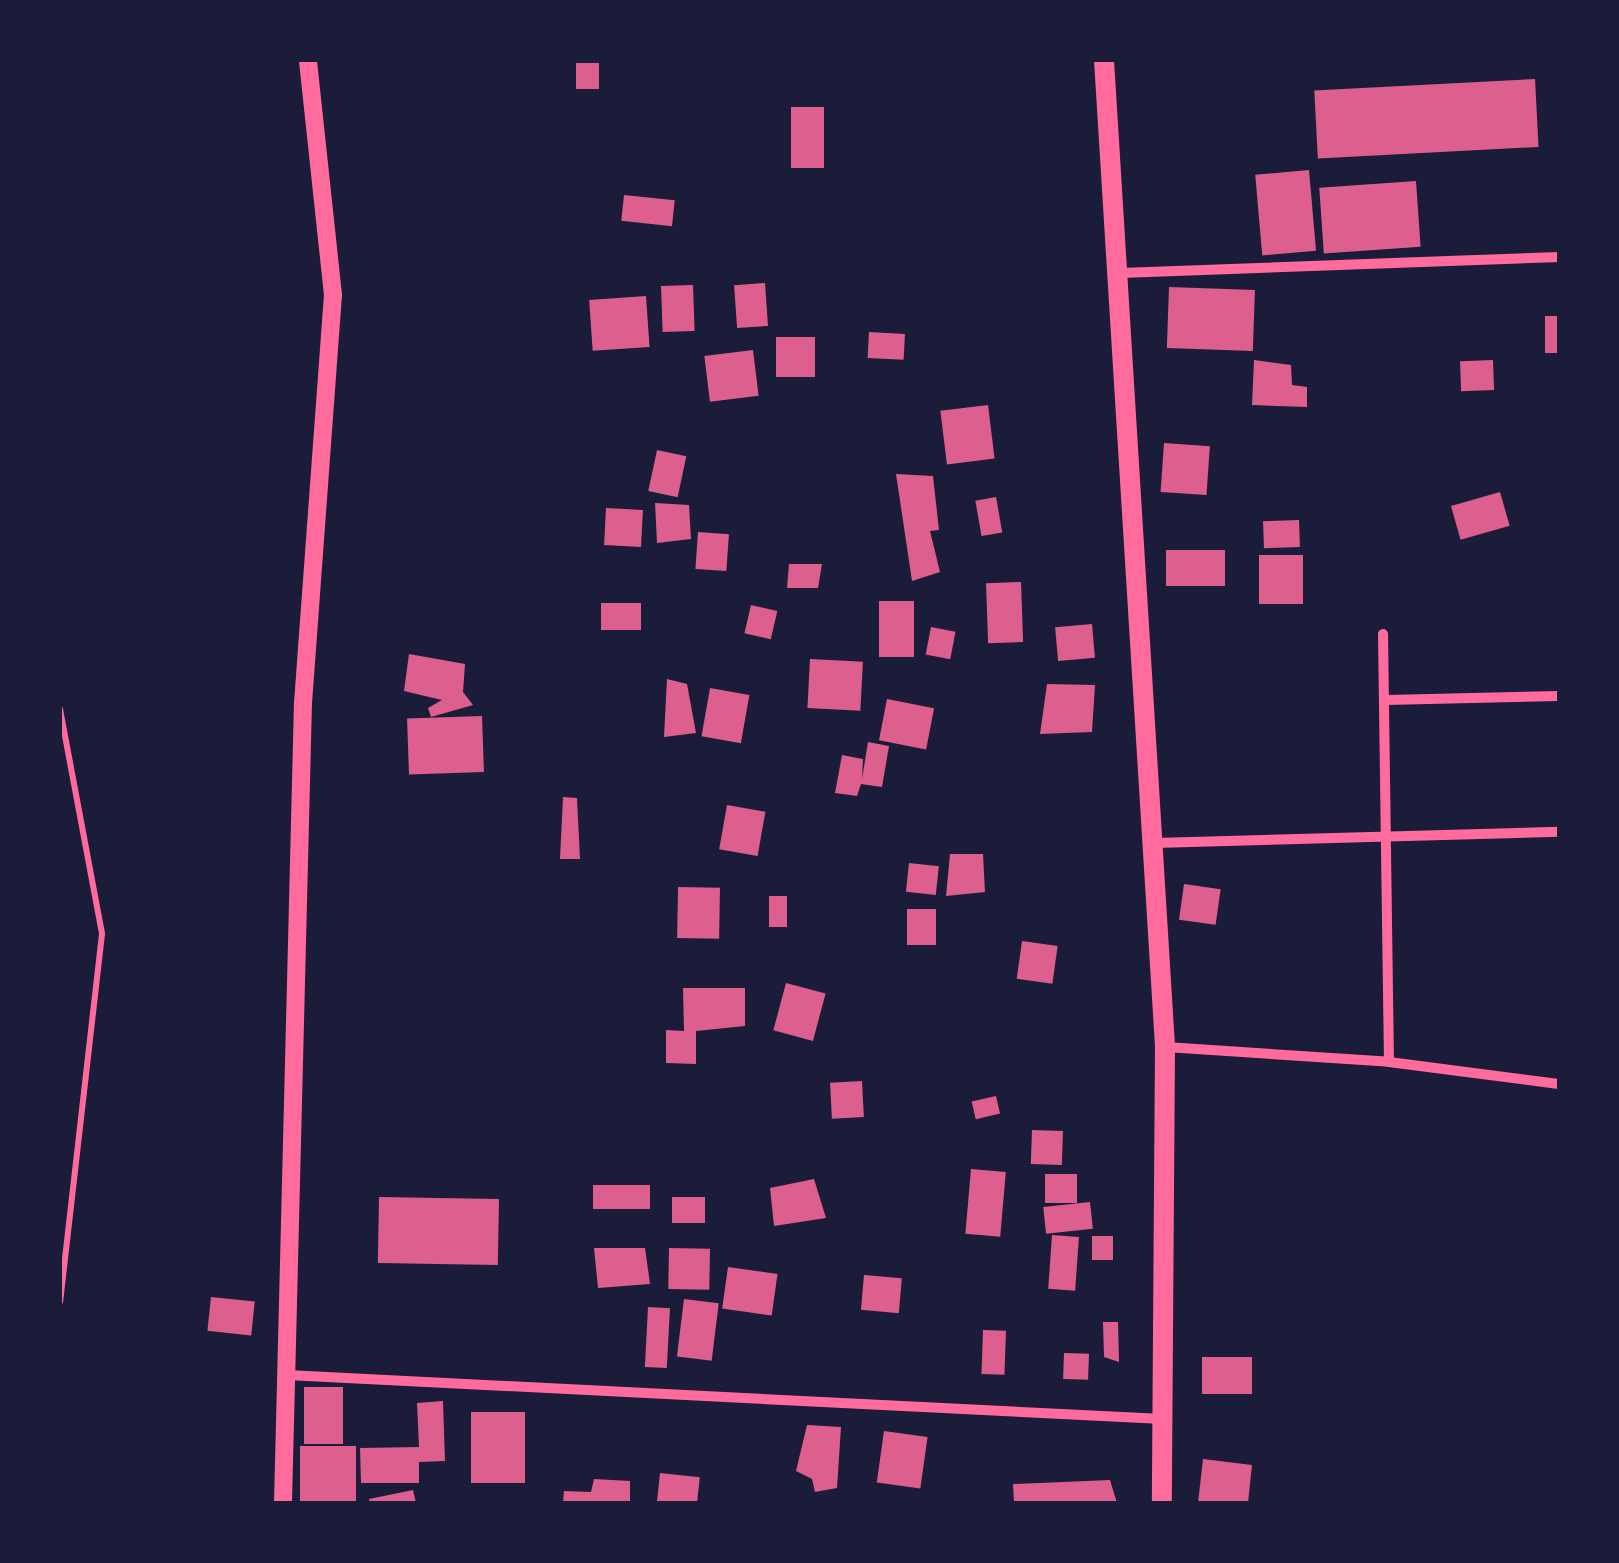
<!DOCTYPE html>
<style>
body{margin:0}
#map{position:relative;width:1619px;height:1563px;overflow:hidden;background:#1b1b3a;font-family:"Alegreya Sans",sans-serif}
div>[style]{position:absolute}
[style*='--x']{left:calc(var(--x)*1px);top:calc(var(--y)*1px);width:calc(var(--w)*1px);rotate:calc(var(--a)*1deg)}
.building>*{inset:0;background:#dd5f8e;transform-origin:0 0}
.path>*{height:6px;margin:-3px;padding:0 3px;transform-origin:3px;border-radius:3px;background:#ff6b9d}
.minor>*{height:10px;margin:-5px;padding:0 5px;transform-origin:5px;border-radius:5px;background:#ff6b9d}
.tertiary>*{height:18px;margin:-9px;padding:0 9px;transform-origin:9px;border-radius:9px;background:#ff6b9d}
.secondary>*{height:20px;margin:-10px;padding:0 10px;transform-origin:10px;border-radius:10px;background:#ff6b9d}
span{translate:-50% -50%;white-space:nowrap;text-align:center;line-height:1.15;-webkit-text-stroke:8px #1b1b3a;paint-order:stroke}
.frame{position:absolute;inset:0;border:62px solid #1b1b3a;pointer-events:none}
</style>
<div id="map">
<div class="building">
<i style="left:576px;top:63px;width:23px;height:26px"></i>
<i style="left:1535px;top:79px;width:68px;height:221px;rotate:87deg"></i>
<i style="left:791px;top:107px;width:33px;height:61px"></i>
<i style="left:1309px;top:170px;width:81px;height:54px;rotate:85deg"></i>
<i style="left:1416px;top:181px;width:66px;height:97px;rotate:86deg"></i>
<i style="left:624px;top:195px;width:51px;height:26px;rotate:6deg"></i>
<i style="left:765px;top:283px;width:43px;height:31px;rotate:86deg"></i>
<i style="left:693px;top:285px;width:46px;height:32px;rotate:88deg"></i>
<i style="left:1169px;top:287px;width:86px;height:61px;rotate:2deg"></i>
<i style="left:646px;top:296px;width:51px;height:57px;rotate:86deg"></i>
<i style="left:1545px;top:316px;width:14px;height:37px"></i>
<i style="left:869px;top:332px;width:36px;height:26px;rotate:3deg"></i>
<i style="left:776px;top:337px;width:39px;height:40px"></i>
<i style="left:753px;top:350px;width:46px;height:49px;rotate:83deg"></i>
<i style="clip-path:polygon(1254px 360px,1291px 365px,1292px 385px,1307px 387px,1307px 407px,1252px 405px)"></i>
<i style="left:1493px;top:360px;width:30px;height:33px;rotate:88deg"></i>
<i style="left:988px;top:405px;width:54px;height:48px;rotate:83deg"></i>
<i style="left:1164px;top:443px;width:46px;height:49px;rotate:4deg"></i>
<i style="left:657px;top:450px;width:30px;height:42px;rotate:12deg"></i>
<i style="clip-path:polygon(896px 474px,933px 476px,939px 530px,930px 531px,940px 572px,912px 581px)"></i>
<i style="left:1500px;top:492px;width:35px;height:51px;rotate:74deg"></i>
<i style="left:996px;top:497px;width:36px;height:21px;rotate:80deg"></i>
<i style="clip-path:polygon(655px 503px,689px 505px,691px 539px,657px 543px)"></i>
<i style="left:606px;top:508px;width:37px;height:37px;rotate:3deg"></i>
<i style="left:1299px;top:520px;width:27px;height:36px;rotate:88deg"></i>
<i style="left:698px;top:532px;width:31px;height:37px;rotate:4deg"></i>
<i style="left:1166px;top:550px;width:59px;height:36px"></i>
<i style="left:1259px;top:555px;width:44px;height:49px"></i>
<i style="clip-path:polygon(789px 564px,822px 564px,818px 588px,787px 588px)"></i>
<i style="left:1021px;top:582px;width:60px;height:35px;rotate:88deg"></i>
<i style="left:879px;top:601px;width:35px;height:56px"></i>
<i style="left:601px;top:603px;width:40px;height:27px"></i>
<i style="left:751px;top:605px;width:27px;height:29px;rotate:13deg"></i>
<i style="left:1092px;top:624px;width:34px;height:37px;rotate:85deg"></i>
<i style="left:931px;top:627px;width:25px;height:28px;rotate:11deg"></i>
<i style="clip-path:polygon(409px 654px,465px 664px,463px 692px,473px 705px,431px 717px,428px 708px,442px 700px,404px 691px)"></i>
<i style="left:810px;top:659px;width:53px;height:49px;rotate:3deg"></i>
<i style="clip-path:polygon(667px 679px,687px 684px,696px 733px,664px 737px)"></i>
<i style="clip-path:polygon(1047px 684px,1095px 685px,1092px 732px,1040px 734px)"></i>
<i style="left:710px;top:688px;width:40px;height:49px;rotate:10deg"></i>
<i style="left:887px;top:699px;width:48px;height:42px;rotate:11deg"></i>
<i style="left:482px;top:716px;width:56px;height:75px;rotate:88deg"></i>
<i style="clip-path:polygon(868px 742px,889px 746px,882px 787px,861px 784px,857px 796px,835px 793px,842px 755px,863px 759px,862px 779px)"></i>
<i style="clip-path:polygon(563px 797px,577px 798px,580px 859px,560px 859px)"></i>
<i style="left:727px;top:805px;width:39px;height:45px;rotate:10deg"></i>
<i style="clip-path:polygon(950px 854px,983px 854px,985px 892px,946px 896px)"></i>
<i style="left:909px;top:863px;width:30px;height:29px;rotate:6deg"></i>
<i style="left:1184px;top:884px;width:37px;height:36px;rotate:8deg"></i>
<i style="left:678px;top:887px;width:42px;height:51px;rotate:1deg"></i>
<i style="left:769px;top:896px;width:18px;height:31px"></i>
<i style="left:907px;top:909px;width:29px;height:36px"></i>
<i style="left:1022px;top:941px;width:36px;height:38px;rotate:8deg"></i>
<i style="left:786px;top:983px;width:41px;height:49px;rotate:15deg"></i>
<i style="clip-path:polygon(683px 988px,745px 988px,745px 1026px,696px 1031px,696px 1064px,666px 1063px,666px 1030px,684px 1031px)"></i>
<i style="left:862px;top:1081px;width:36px;height:32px;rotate:87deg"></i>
<i style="left:996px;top:1096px;width:18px;height:25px;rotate:77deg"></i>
<i style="left:1032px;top:1130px;width:31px;height:34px;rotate:2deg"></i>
<i style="left:971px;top:1169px;width:35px;height:65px;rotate:5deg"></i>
<i style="left:1045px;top:1174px;width:32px;height:29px"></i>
<i style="clip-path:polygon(814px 1179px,826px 1218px,774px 1226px,770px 1188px)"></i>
<i style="left:593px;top:1185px;width:57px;height:24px"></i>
<i style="left:379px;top:1197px;width:120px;height:66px;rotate:1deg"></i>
<i style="left:672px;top:1197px;width:33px;height:26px"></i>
<i style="left:1090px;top:1202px;width:27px;height:47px;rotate:84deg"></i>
<i style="left:1052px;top:1235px;width:27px;height:54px;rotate:4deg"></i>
<i style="left:1092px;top:1236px;width:21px;height:24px"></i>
<i style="clip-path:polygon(594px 1248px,645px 1248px,650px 1284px,598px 1288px)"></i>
<i style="left:669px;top:1248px;width:41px;height:41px;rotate:1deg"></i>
<i style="left:728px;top:1267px;width:50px;height:42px;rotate:8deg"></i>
<i style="left:864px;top:1275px;width:38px;height:35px;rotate:5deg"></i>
<i style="left:211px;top:1297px;width:44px;height:34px;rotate:6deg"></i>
<i style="left:684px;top:1299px;width:35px;height:58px;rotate:7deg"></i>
<i style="left:648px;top:1307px;width:22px;height:60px;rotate:3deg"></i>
<i style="clip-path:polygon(1103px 1322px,1118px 1322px,1119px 1362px,1104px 1357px)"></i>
<i style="left:983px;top:1330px;width:23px;height:44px;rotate:2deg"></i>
<i style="left:1064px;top:1353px;width:25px;height:26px;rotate:2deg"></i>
<i style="left:1252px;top:1357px;width:37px;height:50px;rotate:90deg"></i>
<i style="left:304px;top:1387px;width:39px;height:57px"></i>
<i style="clip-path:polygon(443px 1401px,445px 1461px,419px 1462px,419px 1483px,361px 1483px,360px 1448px,419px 1447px,417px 1403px)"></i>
<i style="left:471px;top:1412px;width:54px;height:71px"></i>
<i style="clip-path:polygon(807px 1425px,841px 1427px,837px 1488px,815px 1492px,812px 1479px,796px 1471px)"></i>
<i style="left:884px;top:1431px;width:44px;height:52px;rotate:8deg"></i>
<i style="left:300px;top:1446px;width:56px;height:55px"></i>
<i style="clip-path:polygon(1203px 1459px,1252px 1465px,1248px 1503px,1198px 1503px)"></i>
<i style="left:660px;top:1473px;width:40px;height:30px;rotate:6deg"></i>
<i style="clip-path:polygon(594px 1479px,630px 1481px,630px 1503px,563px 1503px,564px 1491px,591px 1492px)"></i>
<i style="clip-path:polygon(1110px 1480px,1117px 1503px,1014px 1503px,1013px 1484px)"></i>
<i style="clip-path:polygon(413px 1490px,416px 1503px,370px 1503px,369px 1499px)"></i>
</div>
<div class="path">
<i style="--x:60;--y:709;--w:229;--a:79.4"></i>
<i style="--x:102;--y:934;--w:370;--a:96.5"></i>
</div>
<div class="minor">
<i style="--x:1121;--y:273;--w:438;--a:-2.1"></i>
<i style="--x:1383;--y:634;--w:428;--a:89.2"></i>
<i style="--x:1386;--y:700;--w:173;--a:-1.3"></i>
<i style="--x:1155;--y:843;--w:404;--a:-1.6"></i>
<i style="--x:1166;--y:1047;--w:224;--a:3.8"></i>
<i style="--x:1389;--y:1062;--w:171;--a:7.4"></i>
<i style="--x:287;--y:1375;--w:877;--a:2.88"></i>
</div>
<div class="tertiary">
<i style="--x:283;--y:1503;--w:800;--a:-88.57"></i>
<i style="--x:303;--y:703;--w:409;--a:-85.8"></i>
<i style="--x:333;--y:295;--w:236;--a:-96.1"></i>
</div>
<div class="secondary">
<i style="--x:1104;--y:60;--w:989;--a:86.46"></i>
<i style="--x:1165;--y:1047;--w:456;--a:90.4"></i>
</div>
<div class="frame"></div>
</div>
